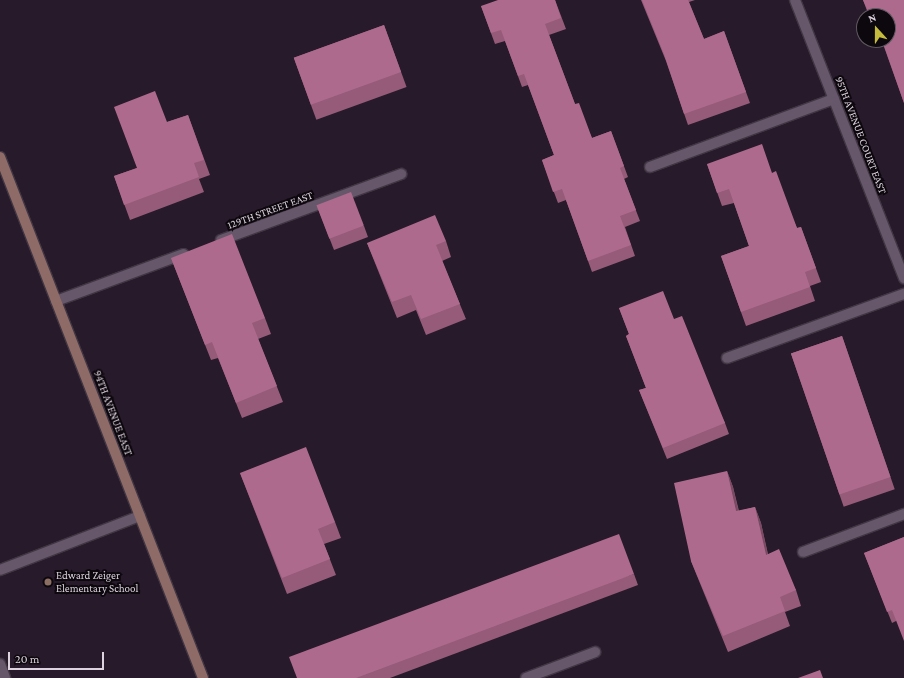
<!DOCTYPE html>
<style>
body{margin:0}
#map{position:relative;width:904px;height:678px;overflow:hidden;background:#271a2a;font-family:"Crimson Pro",serif}
div>[style]{position:absolute}
[style*='--x']{left:calc(var(--x)*1px);top:calc(var(--y)*1px);width:calc(var(--w)*1px);rotate:calc(var(--a)*1deg)}
.roads{filter:drop-shadow(1px 0 #413643) drop-shadow(-1px 0 #413643) drop-shadow(0 1px #413643) drop-shadow(0 -1px #413643)}
.service>*{height:10px;margin:-5px;padding:0 5px;transform-origin:5px;border-radius:5px;background:#66576a}
.minor>*{height:10px;margin:-5px;padding:0 5px;transform-origin:5px;border-radius:5px;background:#66576a}
.secondary>*{height:10px;margin:-5px;padding:0 5px;transform-origin:5px;border-radius:5px;background:#8f6b68}
.wall>*{inset:0;background:#955b79;transform-origin:0 0}
.shaded-wall>*{inset:0;background:#794a63}
.building>*{inset:0;background:#ad6a8d;transform-origin:0 0}
.dots>*{width:11px;height:11px;translate:-50% -50%;box-sizing:border-box;border:2px solid #0d070e;border-radius:50%}
span{translate:-50% -50%;white-space:nowrap;text-align:center;line-height:1.15;-webkit-text-stroke:4px #0d070e;paint-order:stroke}
.street-label{font-size:11px;color:#ddd3de}
.poi-label{font-size:11px;color:#ddd3de}
.left{translate:0 -50%;text-align:left}
.north{position:absolute;left:856px;top:8px;width:40px;height:40px;box-sizing:border-box;background:#0d070e;border:1px solid #605961;border-radius:50%;rotate:339deg;font-size:11px;font-weight:700;line-height:16px;text-align:center;color:#ddd3de}
.north::after{content:'';display:block;margin:auto;width:14px;height:18px;background:#c5bc3d;clip-path:polygon(50% 0,100% 100%,50% 72%,0 100%)}
.scale{position:absolute;left:8px;top:652px;width:96px;height:18px;box-sizing:border-box;border:2px solid #ddd3de;border-top:0;padding-left:5px;font-size:12px;line-height:14px;white-space:nowrap;color:#ddd3de;-webkit-text-stroke:3px #0d070e;paint-order:stroke}
</style>
<div id="map">
<div class="roads">
<div class="service">
<i style="--x:650;--y:167;--w:196;--a:-20.3"></i>
<i style="--x:727;--y:358;--w:188;--a:-19.9"></i>
<i style="--x:803;--y:552;--w:108;--a:-20.6"></i>
<i style="--x:0;--y:570;--w:150;--a:-21.1"></i>
<i style="--x:0;--y:664;--w:15;--a:70"></i>
</div>
<div class="minor">
<i style="--x:795;--y:0;--w:299;--a:68.6"></i>
<i style="--x:221;--y:240;--w:192;--a:-20.1"></i>
<i style="--x:56;--y:301;--w:136;--a:-20.2"></i>
<i style="--x:526;--y:678;--w:74;--a:-20.6"></i>
</div>
<div class="secondary">
<i style="--x:0;--y:157;--w:559;--a:68.71"></i>
</div>
</div>
<div class="wall">
<i style="clip-path:polygon(555px 0,566px 29px,549px 35px,575px 104px,592px 138px,611px 131px,628px 177px,624px 179px,640px 221px,625px 227px,635px 256px,592px 272px,566px 200px,558px 203px,542px 160px,554px 155px,528px 85px,522px 87px,505px 41px,495px 44px,481px 6px)"></i>
<i style="clip-path:polygon(641px 0,695px 0,689px 2px,704px 39px,724px 31px,750px 103px,688px 125px,666px 61px)"></i>
<i style="clip-path:polygon(863px 0,904px 0,904px 103px,883px 44px,881px 45px,879px 40px,888px 40px,888px 16px,869px 16px)"></i>
<i style="left:384px;top:25px;width:66px;height:96px;rotate:70deg"></i>
<i style="clip-path:polygon(188px 115px,210px 175px,199px 179px,204px 192px,130px 220px,114px 176px,137px 168px,167px 122px)"></i>
<i style="clip-path:polygon(707px 164px,772px 173px,797px 228px,801px 227px,821px 282px,810px 286px,815px 301px,746px 326px,721px 256px,749px 246px,734px 203px,722px 206px)"></i>
<i style="clip-path:polygon(317px 206px,364px 226px,368px 237px,334px 250px)"></i>
<i style="clip-path:polygon(446px 241px,451px 257px,442px 261px,466px 319px,426px 335px,416px 310px,397px 318px,367px 243px)"></i>
<i style="clip-path:polygon(171px 258px,265px 318px,271px 334px,258px 339px,283px 402px,242px 418px,218px 358px,211px 360px)"></i>
<i style="clip-path:polygon(619px 308px,674px 319px,725px 423px,729px 434px,667px 459px,639px 390px,646px 388px,626px 336px,629px 334px)"></i>
<i style="left:842px;top:336px;width:162px;height:54px;rotate:71deg"></i>
<i style="clip-path:polygon(727px 471px,733px 487px,739px 511px,755px 507px,761px 523px,768px 554px,796px 590px,801px 606px,785px 612px,790px 626px,728px 652px,697px 576px,691px 561px)"></i>
<i style="clip-path:polygon(240px 473px,335px 522px,341px 538px,324px 544px,336px 575px,287px 594px)"></i>
<i style="clip-path:polygon(904px 537px,896px 621px,892px 623px,864px 553px)"></i>
<i style="clip-path:polygon(634px 574px,638px 585px,390px 678px,297px 678px)"></i>
</div>
<div class="shaded-wall">
<i style="clip-path:polygon(727px 471px,733px 487px,742px 527px,736px 511px)"></i>
<i style="clip-path:polygon(755px 507px,761px 523px,771px 570px,766px 555px)"></i>
</div>
<div class="building">
<i style="clip-path:polygon(498px 0,555px 0,561px 18px,545px 24px,575px 104px,579px 103px,592px 138px,611px 131px,624px 166px,620px 168px,636px 210px,620px 216px,631px 245px,588px 261px,562px 189px,553px 192px,542px 160px,554px 155px,524px 74px,518px 76px,501px 30px,491px 33px,481px 6px)"></i>
<i style="clip-path:polygon(642px 0,688px 0,704px 39px,724px 31px,746px 92px,684px 114px,664px 54px)"></i>
<i style="clip-path:polygon(863px 0,904px 0,904px 103px,882px 40px,888px 40px,888px 16px,870px 16px)"></i>
<i style="left:384px;top:25px;width:50px;height:96px;rotate:70deg"></i>
<i style="clip-path:polygon(155px 91px,167px 122px,188px 115px,204px 160px,194px 163px,199px 177px,124px 205px,114px 176px,137px 168px,114px 107px)"></i>
<i style="clip-path:polygon(762px 144px,772px 173px,776px 171px,797px 228px,801px 227px,816px 268px,805px 272px,810px 287px,741px 312px,721px 256px,749px 246px,729px 189px,717px 193px,707px 164px)"></i>
<i style="left:351px;top:192px;width:36px;height:37px;rotate:69deg"></i>
<i style="clip-path:polygon(435px 215px,446px 241px,436px 245px,460px 304px,421px 319px,411px 295px,392px 302px,367px 243px)"></i>
<i style="clip-path:polygon(232px 234px,265px 318px,252px 323px,277px 386px,236px 403px,212px 342px,205px 345px,171px 258px)"></i>
<i style="clip-path:polygon(663px 291px,674px 319px,682px 316px,725px 423px,663px 448px,639px 390px,646px 388px,626px 336px,629px 334px,619px 308px)"></i>
<i style="left:842px;top:336px;width:149px;height:54px;rotate:71deg"></i>
<i style="clip-path:polygon(306px 447px,335px 522px,318px 529px,330px 559px,282px 578px,240px 473px)"></i>
<i style="clip-path:polygon(727px 471px,736px 511px,755px 507px,766px 555px,779px 549px,796px 590px,780px 597px,785px 611px,723px 636px,691px 561px,674px 483px)"></i>
<i style="clip-path:polygon(619px 534px,634px 574px,356px 678px,297px 678px,289px 657px)"></i>
<i style="clip-path:polygon(904px 537px,904px 641px,892px 610px,887px 612px,864px 553px)"></i>
<i style="clip-path:polygon(820px 670px,823px 678px,798px 678px)"></i>
</div>
<div class="dots">
<i style="left:48px;top:582px;background:#8d6e63"></i>
</div>
<div class="street-label">
<span style="left:861px;top:135px;rotate:69deg">95TH AVENUE COURT EAST</span>
<span style="left:270px;top:210px;rotate:-20deg">129TH STREET EAST</span>
<span style="left:113px;top:413px;rotate:69deg">94TH AVENUE EAST</span>
</div>
<div class="poi-label">
<span class="left" style="left:56px;top:582px">Edward Zeiger<br>Elementary School</span>
</div>
<div class="north">N</div>
<div class="scale">20 m</div>
</div>
